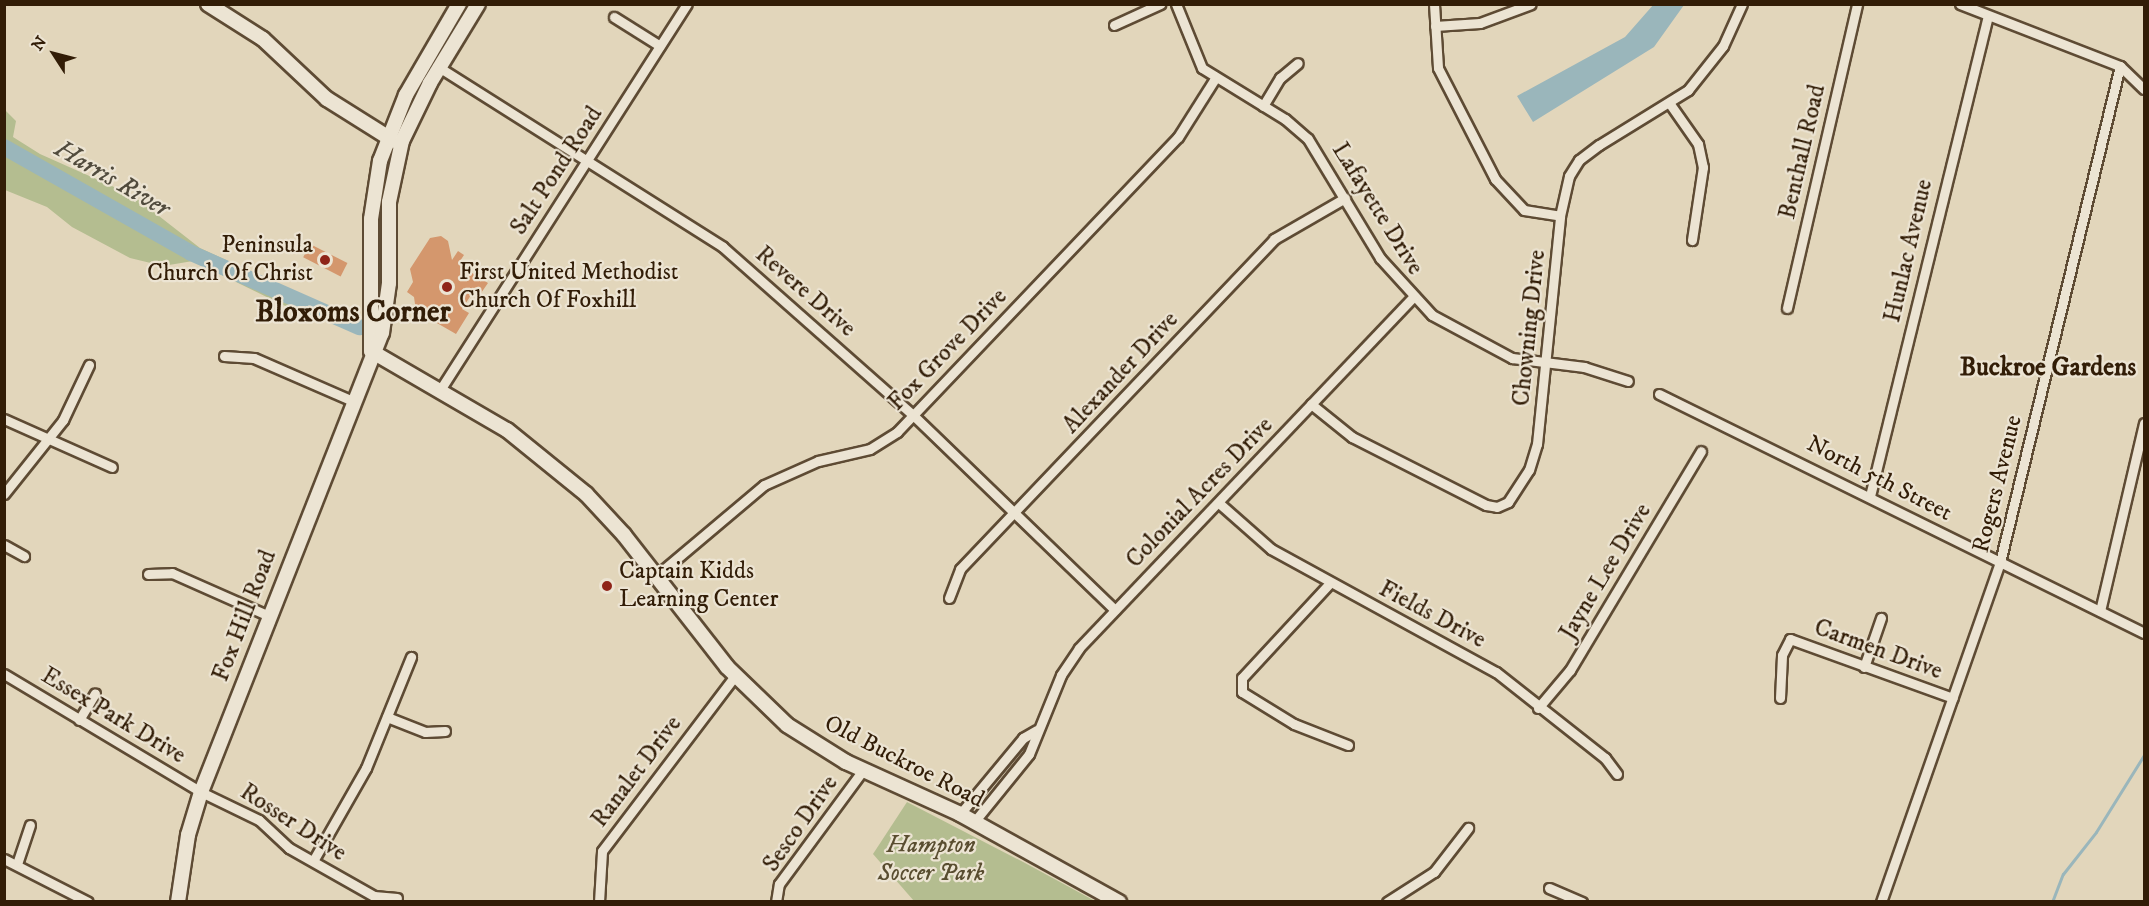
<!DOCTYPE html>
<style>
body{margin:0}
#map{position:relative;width:2149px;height:906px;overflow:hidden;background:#e2d6bb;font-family:"IM FELL DW Pica",serif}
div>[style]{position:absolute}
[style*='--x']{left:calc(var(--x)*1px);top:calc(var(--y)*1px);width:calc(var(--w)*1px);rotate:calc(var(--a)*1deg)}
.green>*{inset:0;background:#b4bd90}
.water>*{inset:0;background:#9ab6bb}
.stream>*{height:3px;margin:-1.5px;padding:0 1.5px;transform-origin:1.5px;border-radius:1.5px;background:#9ab6bb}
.river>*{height:16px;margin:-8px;padding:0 8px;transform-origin:8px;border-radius:8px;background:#9ab6bb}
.building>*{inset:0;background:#d4976d;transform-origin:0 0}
.roads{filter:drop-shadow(2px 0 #5e4b34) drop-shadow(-2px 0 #5e4b34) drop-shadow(0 2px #5e4b34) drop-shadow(0 -2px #5e4b34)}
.street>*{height:9px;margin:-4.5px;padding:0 4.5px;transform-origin:4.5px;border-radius:4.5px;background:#ece4d3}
.secondary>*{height:14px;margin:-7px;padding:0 7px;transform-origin:7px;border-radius:7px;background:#ece4d3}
.dots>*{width:16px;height:16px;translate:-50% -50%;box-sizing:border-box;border:3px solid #ece4d3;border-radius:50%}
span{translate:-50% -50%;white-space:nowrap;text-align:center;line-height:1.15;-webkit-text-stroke:4.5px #ece4d3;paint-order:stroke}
.street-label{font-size:24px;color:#321d07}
.poi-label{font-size:24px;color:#321d07}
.right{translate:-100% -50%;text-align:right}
.left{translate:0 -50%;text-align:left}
.park-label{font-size:24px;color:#594d30;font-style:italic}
.water-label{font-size:26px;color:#514b3d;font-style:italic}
.neighbourhood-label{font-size:26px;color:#321d07;font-weight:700}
.district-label{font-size:30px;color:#321d07;font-weight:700}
.frame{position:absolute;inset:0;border:6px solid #321d07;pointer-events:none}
.north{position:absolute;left:24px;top:24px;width:60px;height:60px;-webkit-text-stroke:4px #ece4d3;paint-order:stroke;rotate:306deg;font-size:16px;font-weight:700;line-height:24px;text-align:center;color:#321d07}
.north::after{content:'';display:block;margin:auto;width:21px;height:27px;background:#321d07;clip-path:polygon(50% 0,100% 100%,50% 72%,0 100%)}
</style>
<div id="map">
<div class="green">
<i style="clip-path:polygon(4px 109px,16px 121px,13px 137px,40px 154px,132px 195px,200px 248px,356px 320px,356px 330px,283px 305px,193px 261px,163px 266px,130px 258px,72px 227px,47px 207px,5px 190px,5px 154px,36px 158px,5px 142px)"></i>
<i style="clip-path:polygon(907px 802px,1025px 863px,1095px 901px,914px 901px,873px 854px)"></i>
</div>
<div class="water">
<i style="clip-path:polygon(1654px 4px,1684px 5px,1654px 47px,1533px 122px,1517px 96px,1625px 37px)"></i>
<i style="clip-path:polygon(5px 142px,36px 158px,40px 167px,5px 154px)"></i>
</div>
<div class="stream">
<i style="--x:2052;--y:902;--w:30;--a:-69"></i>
<i style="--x:2063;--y:874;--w:53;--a:-51.8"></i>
<i style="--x:2096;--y:832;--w:91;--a:-58.1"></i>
</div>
<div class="river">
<i style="--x:4;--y:147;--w:215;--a:29.5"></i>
<i style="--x:191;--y:253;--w:184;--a:23.8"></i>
</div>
<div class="building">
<i style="clip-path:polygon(441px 236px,448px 241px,452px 260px,458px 251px,464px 255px,458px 264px,488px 283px,479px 296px,473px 292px,462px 309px,469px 313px,456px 334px,416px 311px,414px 297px,407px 292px,413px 282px,410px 269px,430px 238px)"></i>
<i style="left:310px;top:244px;width:42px;height:15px;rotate:27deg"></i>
</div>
<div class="roads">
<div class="street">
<i style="--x:1176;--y:4;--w:69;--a:67.9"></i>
<i style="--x:1202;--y:68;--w:97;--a:31.6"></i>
<i style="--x:1285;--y:119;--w:30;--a:41"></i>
<i style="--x:1308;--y:139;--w:139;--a:58.8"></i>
<i style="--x:1380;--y:258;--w:77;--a:47.6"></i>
<i style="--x:1432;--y:315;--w:91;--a:28.3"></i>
<i style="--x:1512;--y:358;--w:73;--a:7.1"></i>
<i style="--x:1584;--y:367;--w:46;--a:17.7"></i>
<i style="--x:1434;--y:4;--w:64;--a:86.4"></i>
<i style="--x:1438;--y:68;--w:125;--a:62.8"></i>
<i style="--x:1495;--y:179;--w:42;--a:46.9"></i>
<i style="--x:1524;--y:210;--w:36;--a:9"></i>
<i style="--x:1960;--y:4;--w:172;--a:21.2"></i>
<i style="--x:2120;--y:66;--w:33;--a:44"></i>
<i style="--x:614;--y:17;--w:54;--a:32.2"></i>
<i style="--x:1114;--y:25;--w:51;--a:-24.5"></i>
<i style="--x:1435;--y:26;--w:45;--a:-3.8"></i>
<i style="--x:1480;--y:23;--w:54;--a:-20.4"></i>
<i style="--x:437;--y:66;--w:338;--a:32.3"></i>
<i style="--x:723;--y:247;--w:255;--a:41.5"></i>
<i style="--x:914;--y:416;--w:279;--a:44"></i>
<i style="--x:1670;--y:104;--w:49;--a:55"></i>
<i style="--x:1698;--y:144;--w:24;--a:78"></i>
<i style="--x:1703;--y:167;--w:74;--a:98.6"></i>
<i style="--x:1263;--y:106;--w:33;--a:-59"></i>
<i style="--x:1280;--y:78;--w:23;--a:-40"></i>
<i style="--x:1787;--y:308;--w:312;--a:-77"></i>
<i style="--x:224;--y:356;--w:30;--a:4"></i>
<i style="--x:254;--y:358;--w:108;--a:23.5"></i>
<i style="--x:440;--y:390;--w:458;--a:-57.4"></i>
<i style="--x:1659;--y:394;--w:541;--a:26.23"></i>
<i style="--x:1311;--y:404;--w:53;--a:38.8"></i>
<i style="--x:1352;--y:437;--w:150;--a:26.9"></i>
<i style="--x:1486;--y:505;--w:11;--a:10"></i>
<i style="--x:1497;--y:507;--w:12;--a:-24"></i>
<i style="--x:1508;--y:502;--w:38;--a:-57"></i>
<i style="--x:1529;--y:470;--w:27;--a:-73"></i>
<i style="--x:1537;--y:444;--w:229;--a:-84.2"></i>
<i style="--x:1560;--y:216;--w:41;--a:-77.3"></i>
<i style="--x:1569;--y:176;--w:19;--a:-58"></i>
<i style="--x:1579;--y:160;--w:25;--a:-37"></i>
<i style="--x:1599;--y:145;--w:105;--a:-31.7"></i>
<i style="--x:1688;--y:90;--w:56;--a:-51.5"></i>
<i style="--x:1723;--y:46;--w:46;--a:-65.7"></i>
<i style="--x:4;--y:419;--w:118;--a:24"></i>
<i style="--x:4;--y:494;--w:95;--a:-51.4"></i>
<i style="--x:63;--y:420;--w:61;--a:-64.7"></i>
<i style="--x:1870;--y:496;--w:494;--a:-76.2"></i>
<i style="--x:1219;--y:503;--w:69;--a:41.5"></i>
<i style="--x:1271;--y:549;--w:256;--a:28.7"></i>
<i style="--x:1496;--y:672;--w:139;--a:38.3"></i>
<i style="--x:1605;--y:758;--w:20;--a:53"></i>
<i style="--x:4;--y:545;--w:23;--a:29"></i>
<i style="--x:148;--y:574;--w:24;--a:-2"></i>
<i style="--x:172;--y:573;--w:106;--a:23.9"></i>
<i style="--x:656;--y:576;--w:141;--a:-40.1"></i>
<i style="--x:764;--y:485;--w:59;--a:-24"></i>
<i style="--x:818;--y:461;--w:53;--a:-13"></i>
<i style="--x:870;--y:449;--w:32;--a:-32"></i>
<i style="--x:897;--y:432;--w:407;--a:-46.4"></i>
<i style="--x:1178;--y:137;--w:67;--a:-57.7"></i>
<i style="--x:1329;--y:584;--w:128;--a:132.8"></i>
<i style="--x:1242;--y:678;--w:14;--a:90"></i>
<i style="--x:1242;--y:692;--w:61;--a:31.6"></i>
<i style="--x:1294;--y:724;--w:58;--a:21.3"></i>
<i style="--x:949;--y:598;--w:31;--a:-69"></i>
<i style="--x:960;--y:569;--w:456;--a:-46.4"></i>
<i style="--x:1274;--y:239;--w:82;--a:-30"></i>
<i style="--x:2100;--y:611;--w:193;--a:-76.8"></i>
<i style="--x:1864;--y:667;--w:52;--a:-70.9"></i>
<i style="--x:4;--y:674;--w:230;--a:30.9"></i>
<i style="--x:201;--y:792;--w:64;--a:25.8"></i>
<i style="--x:259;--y:820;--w:41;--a:43"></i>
<i style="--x:289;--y:848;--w:98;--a:29.5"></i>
<i style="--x:374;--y:896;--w:23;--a:5"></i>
<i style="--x:1780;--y:698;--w:43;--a:-87.3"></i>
<i style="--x:1782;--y:655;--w:18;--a:-63"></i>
<i style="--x:1790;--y:639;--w:173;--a:19.9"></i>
<i style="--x:1538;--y:708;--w:50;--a:-49.9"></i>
<i style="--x:1570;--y:670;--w:255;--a:-59.1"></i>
<i style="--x:387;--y:717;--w:41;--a:21.5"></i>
<i style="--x:425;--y:732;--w:20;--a:-3"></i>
<i style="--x:79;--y:720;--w:31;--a:-59"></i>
<i style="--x:960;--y:814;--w:99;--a:-50.3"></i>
<i style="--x:1023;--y:738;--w:16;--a:-30"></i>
<i style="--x:974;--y:822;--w:87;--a:-51"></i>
<i style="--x:1029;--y:754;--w:85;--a:-67.9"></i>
<i style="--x:1061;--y:675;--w:32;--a:-56"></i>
<i style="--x:1079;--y:648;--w:483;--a:-46.4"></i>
<i style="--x:4;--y:859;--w:94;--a:27.1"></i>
<i style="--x:313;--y:861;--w:107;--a:-60.3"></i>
<i style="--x:366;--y:768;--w:120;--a:-67.9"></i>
<i style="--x:17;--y:864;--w:41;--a:-71.6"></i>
<i style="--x:1549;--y:888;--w:36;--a:23"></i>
<i style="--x:599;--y:902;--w:51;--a:-86.6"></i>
<i style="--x:602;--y:851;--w:220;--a:-52.8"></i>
<i style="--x:776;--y:902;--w:18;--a:-81"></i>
<i style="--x:779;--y:884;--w:142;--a:-53.6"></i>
<i style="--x:1387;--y:902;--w:56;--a:-32.6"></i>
<i style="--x:1434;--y:872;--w:56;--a:-52.3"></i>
<i style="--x:1881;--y:902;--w:360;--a:-70.7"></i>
<i style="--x:2000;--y:562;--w:510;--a:-76.4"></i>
</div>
<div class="secondary">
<i style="--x:208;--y:4;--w:65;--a:32.5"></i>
<i style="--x:263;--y:39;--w:88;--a:43.2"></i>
<i style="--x:327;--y:99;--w:79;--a:32.1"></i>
<i style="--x:371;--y:351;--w:157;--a:30.2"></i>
<i style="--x:507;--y:430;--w:102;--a:39"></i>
<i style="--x:586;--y:494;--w:56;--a:47.2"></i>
<i style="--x:624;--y:535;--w:167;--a:52"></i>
<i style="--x:727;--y:667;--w:83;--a:44"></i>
<i style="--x:787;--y:725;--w:70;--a:32.1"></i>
<i style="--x:846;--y:762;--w:125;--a:24.5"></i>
<i style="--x:960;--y:814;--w:182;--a:29"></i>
<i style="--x:371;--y:351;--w:132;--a:-90"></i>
<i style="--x:371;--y:219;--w:59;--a:-81.2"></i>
<i style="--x:380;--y:161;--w:71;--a:-68.5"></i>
<i style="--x:406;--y:95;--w:105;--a:-59.8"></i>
<i style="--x:178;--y:902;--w:68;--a:-81.5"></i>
<i style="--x:188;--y:835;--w:45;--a:-73.2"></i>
<i style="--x:201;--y:792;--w:493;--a:-68.5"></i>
<i style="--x:382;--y:333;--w:50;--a:-82"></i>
<i style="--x:389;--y:283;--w:81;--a:-90"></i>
<i style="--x:389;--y:202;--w:62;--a:-78"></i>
<i style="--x:402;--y:141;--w:64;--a:-64.2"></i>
<i style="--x:430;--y:83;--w:92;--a:-58.7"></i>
</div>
</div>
<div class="dots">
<i style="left:325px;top:260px;background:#8f2418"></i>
<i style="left:447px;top:287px;background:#8f2418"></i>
<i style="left:607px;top:586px;background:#8f2418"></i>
</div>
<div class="street-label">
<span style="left:1803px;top:152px;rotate:-77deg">Benthall Road</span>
<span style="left:557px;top:171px;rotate:-57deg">Salt Pond Road</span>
<span style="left:1377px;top:209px;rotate:58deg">Lafayette Drive</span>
<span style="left:1909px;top:251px;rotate:-77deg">Hunlac Avenue</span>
<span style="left:805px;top:292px;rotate:41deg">Revere Drive</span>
<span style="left:1530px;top:328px;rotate:-84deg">Chowning Drive</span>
<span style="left:948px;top:350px;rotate:-46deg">Fox Grove Drive</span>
<span style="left:1121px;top:373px;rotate:-47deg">Alexander Drive</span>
<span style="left:1879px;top:479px;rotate:27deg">North 5th Street</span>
<span style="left:1998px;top:484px;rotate:-76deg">Rogers Avenue</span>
<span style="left:1200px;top:493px;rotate:-46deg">Colonial Acres Drive</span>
<span style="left:1606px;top:572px;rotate:-59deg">Jayne Lee Drive</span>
<span style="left:1432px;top:615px;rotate:28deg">Fields Drive</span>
<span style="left:245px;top:616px;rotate:-69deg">Fox Hill Road</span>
<span style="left:1878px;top:650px;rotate:20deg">Carmen Drive</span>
<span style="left:113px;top:716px;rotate:31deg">Essex Park Drive</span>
<span style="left:904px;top:762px;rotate:27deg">Old Buckroe Road</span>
<span style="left:637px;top:772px;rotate:-53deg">Ranalet Drive</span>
<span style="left:293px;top:823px;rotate:33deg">Rosser Drive</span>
<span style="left:801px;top:824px;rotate:-55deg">Sesco Drive</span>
</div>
<div class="poi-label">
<span class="right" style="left:313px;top:260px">Peninsula<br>Church Of Christ</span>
<span class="left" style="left:459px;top:287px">First United Methodist<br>Church Of Foxhill</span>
<span class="left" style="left:619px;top:586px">Captain Kidds<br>Learning Center</span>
</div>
<div class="park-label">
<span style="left:931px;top:860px">Hampton<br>Soccer Park</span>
</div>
<div class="water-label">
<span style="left:112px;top:179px;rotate:30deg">Harris River</span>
</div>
<div class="neighbourhood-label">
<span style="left:2048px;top:368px">Buckroe Gardens</span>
</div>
<div class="district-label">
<span style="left:353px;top:313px">Bloxoms Corner</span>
</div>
<div class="frame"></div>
<div class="north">N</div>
</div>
